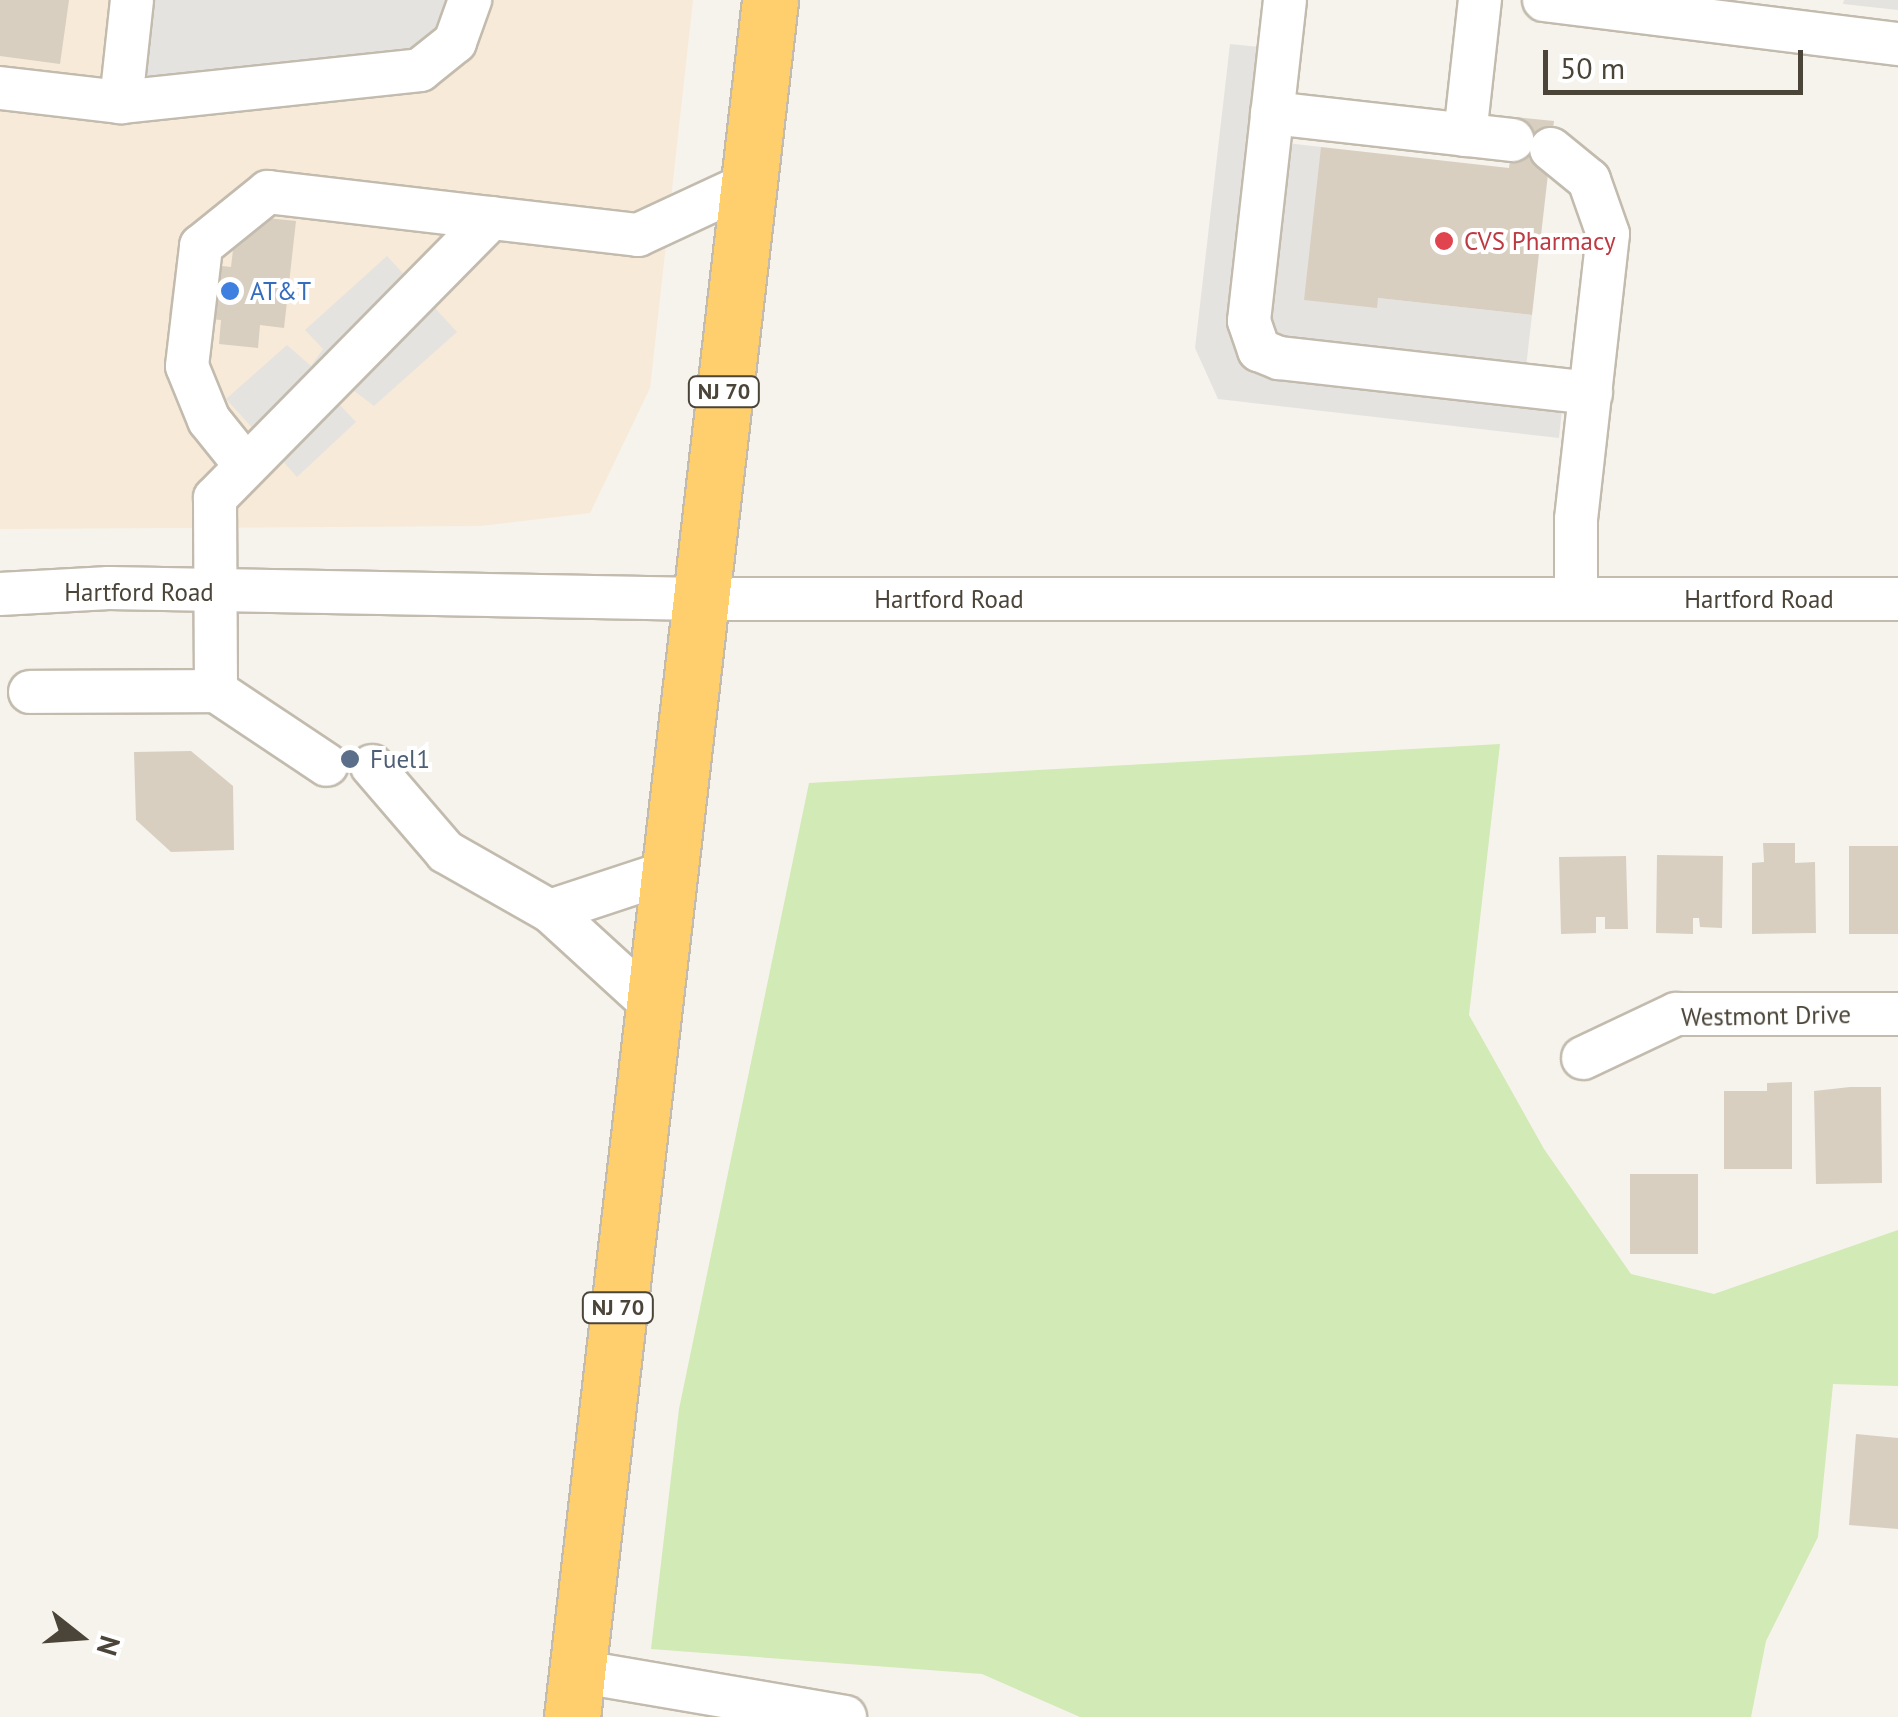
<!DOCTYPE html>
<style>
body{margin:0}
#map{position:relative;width:1898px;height:1717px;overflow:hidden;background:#f6f3ec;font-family:"PT Sans",sans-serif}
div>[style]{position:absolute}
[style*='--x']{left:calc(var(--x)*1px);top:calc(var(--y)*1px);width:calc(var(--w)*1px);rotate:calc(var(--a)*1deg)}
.commercial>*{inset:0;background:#f7ead8}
.green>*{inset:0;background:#d2eab5}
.parking>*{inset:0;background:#e5e3e0}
.building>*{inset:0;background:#d8cfc1;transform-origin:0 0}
.roads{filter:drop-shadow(2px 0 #c2bbae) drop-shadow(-2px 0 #c2bbae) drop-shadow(0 2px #c2bbae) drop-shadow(0 -2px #c2bbae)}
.minor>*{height:42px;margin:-21px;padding:0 21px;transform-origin:21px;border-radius:21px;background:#fff}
.highway>*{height:55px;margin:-27.5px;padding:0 27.5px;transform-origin:27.5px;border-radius:27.5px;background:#ffcf6e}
.dots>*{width:28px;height:28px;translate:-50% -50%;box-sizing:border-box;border:5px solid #fff;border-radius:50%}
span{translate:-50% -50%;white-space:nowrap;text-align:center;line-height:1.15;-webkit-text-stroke:8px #fff;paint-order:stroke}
.shield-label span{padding:2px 8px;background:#fff;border:2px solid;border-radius:8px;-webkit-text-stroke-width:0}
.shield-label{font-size:22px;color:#4b4439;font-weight:700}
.health-label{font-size:25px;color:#be3a42}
.left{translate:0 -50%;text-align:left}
.shop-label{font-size:25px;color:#366cbe}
.street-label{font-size:25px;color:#4b4439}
.service-label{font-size:25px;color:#4e5e75}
.north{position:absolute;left:30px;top:1587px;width:100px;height:100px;-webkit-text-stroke:8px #fff;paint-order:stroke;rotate:107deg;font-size:28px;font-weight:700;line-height:40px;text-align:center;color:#4b4439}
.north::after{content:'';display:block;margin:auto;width:35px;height:45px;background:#4b4439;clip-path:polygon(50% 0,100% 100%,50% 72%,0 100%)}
.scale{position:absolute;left:1543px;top:50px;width:260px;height:45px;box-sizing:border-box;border:5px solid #4b4439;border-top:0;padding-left:12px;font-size:30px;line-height:35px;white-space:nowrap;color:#4b4439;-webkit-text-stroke:8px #fff;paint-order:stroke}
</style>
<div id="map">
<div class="commercial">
<i style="clip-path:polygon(0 0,693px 0,650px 388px,590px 513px,480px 526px,0 529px)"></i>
</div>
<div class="green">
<i style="clip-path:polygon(1500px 744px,1469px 1015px,1544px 1149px,1631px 1274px,1714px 1294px,1898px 1230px,1898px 1386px,1833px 1384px,1818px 1537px,1766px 1641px,1751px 1717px,1080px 1717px,982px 1674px,651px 1649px,679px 1409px,809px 783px)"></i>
</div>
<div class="parking">
<i style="clip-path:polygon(132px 0,470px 0,455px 42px,121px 102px)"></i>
<i style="clip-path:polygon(1844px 0,1898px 0,1898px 10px,1843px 4px)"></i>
<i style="clip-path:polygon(1230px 44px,1280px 49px,1269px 141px,1321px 147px,1378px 298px,1532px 315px,1524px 385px,1564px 390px,1559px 438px,1218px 399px,1195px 348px)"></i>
<i style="clip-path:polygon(387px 256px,457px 332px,374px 406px,349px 387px,337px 402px,356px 422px,297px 477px,226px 399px,287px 345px,311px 366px,323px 349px,305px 330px)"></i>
</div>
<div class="building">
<i style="clip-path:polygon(0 0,69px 0,60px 64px,0 56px)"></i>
<i style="clip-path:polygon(1515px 117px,1554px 121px,1532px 315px,1378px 298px,1377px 308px,1304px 300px,1321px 147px,1509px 168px)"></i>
<i style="clip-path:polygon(237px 215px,296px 221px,284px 328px,260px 325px,258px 348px,219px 344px,221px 320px,169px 315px,176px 261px,231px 267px)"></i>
<i style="clip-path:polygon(191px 751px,233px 786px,234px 850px,171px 852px,136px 820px,134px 752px)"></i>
<i style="clip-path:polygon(1763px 843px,1795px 843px,1795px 863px,1815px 862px,1816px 933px,1752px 934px,1752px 863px,1764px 862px)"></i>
<i style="left:1898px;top:846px;width:88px;height:49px;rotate:90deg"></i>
<i style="clip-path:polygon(1657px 855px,1723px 856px,1722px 928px,1700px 927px,1699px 918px,1693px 918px,1693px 934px,1656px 933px)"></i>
<i style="clip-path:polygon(1626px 856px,1628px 929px,1605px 929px,1605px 917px,1596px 917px,1596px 933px,1561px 934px,1559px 857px)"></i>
<i style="clip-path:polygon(1792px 1082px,1792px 1169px,1724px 1169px,1724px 1091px,1767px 1091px,1767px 1083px)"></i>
<i style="clip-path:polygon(1850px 1087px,1881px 1087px,1882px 1183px,1816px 1184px,1814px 1091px)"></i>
<i style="left:1630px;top:1174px;width:68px;height:80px"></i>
<i style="clip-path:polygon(1856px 1434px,1898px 1438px,1898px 1529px,1849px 1525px)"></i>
</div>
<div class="roads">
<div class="minor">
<i style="--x:132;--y:0;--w:103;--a:96.2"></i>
<i style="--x:121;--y:102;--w:301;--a:-6.1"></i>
<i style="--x:420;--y:70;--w:45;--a:-38.7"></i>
<i style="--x:455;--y:42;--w:45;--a:-70.3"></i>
<i style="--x:1285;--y:0;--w:323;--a:96.4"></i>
<i style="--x:1249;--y:321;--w:31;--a:71"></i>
<i style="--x:1259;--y:350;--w:22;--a:22"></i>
<i style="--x:1279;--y:358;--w:314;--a:6.4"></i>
<i style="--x:1544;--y:0;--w:357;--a:7.1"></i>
<i style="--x:0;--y:88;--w:122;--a:6.6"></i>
<i style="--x:1272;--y:113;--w:242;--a:6.4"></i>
<i style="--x:1465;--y:135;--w:136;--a:-83.7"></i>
<i style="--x:1551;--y:149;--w:49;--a:39.2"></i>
<i style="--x:1589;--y:180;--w:57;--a:70.6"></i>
<i style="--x:1608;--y:234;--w:287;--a:96.4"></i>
<i style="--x:1576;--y:519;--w:80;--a:90"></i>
<i style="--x:246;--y:466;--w:59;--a:-128.8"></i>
<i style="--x:209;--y:420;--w:58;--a:-112.2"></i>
<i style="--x:187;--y:366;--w:121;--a:-83.3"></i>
<i style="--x:201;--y:246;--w:86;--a:-38.9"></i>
<i style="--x:268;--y:192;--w:225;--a:6.7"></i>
<i style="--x:0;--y:594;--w:109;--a:-3.2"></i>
<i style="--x:109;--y:588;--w:591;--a:1.07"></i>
<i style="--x:700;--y:599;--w:1198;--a:0"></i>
<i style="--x:216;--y:691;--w:193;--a:-90.3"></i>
<i style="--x:215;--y:498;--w:393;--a:-45.4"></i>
<i style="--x:491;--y:218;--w:148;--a:6.6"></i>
<i style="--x:638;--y:235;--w:121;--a:-24.9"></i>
<i style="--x:30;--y:692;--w:186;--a:-0.3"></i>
<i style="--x:216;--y:691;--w:133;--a:33.7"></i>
<i style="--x:372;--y:766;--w:113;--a:49.3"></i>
<i style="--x:446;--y:852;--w:120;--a:29.6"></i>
<i style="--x:550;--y:911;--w:139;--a:42.4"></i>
<i style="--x:550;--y:911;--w:124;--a:-18.3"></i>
<i style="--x:1583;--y:1058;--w:103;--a:-25.3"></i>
<i style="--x:1676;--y:1014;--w:222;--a:0"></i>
<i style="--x:577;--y:1671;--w:272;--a:9.7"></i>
</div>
<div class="highway">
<i style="--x:572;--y:1717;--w:1728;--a:-83.42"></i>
</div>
</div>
<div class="dots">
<i style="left:1444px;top:241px;background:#e0444e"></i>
<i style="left:230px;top:291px;background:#3f7fe0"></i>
<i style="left:350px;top:759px;background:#5c6f8a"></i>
</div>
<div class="shield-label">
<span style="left:724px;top:392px">NJ 70</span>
<span style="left:618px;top:1308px">NJ 70</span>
</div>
<div class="health-label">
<span class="left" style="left:1464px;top:241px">CVS Pharmacy</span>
</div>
<div class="shop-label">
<span class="left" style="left:250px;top:291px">AT&amp;T</span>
</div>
<div class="street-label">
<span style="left:139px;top:592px">Hartford Road</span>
<span style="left:949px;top:599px">Hartford Road</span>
<span style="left:1759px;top:599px">Hartford Road</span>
<span style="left:1766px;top:1016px;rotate:-1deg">Westmont Drive</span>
</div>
<div class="service-label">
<span class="left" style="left:370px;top:759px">Fuel1</span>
</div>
<div class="north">N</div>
<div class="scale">50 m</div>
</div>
